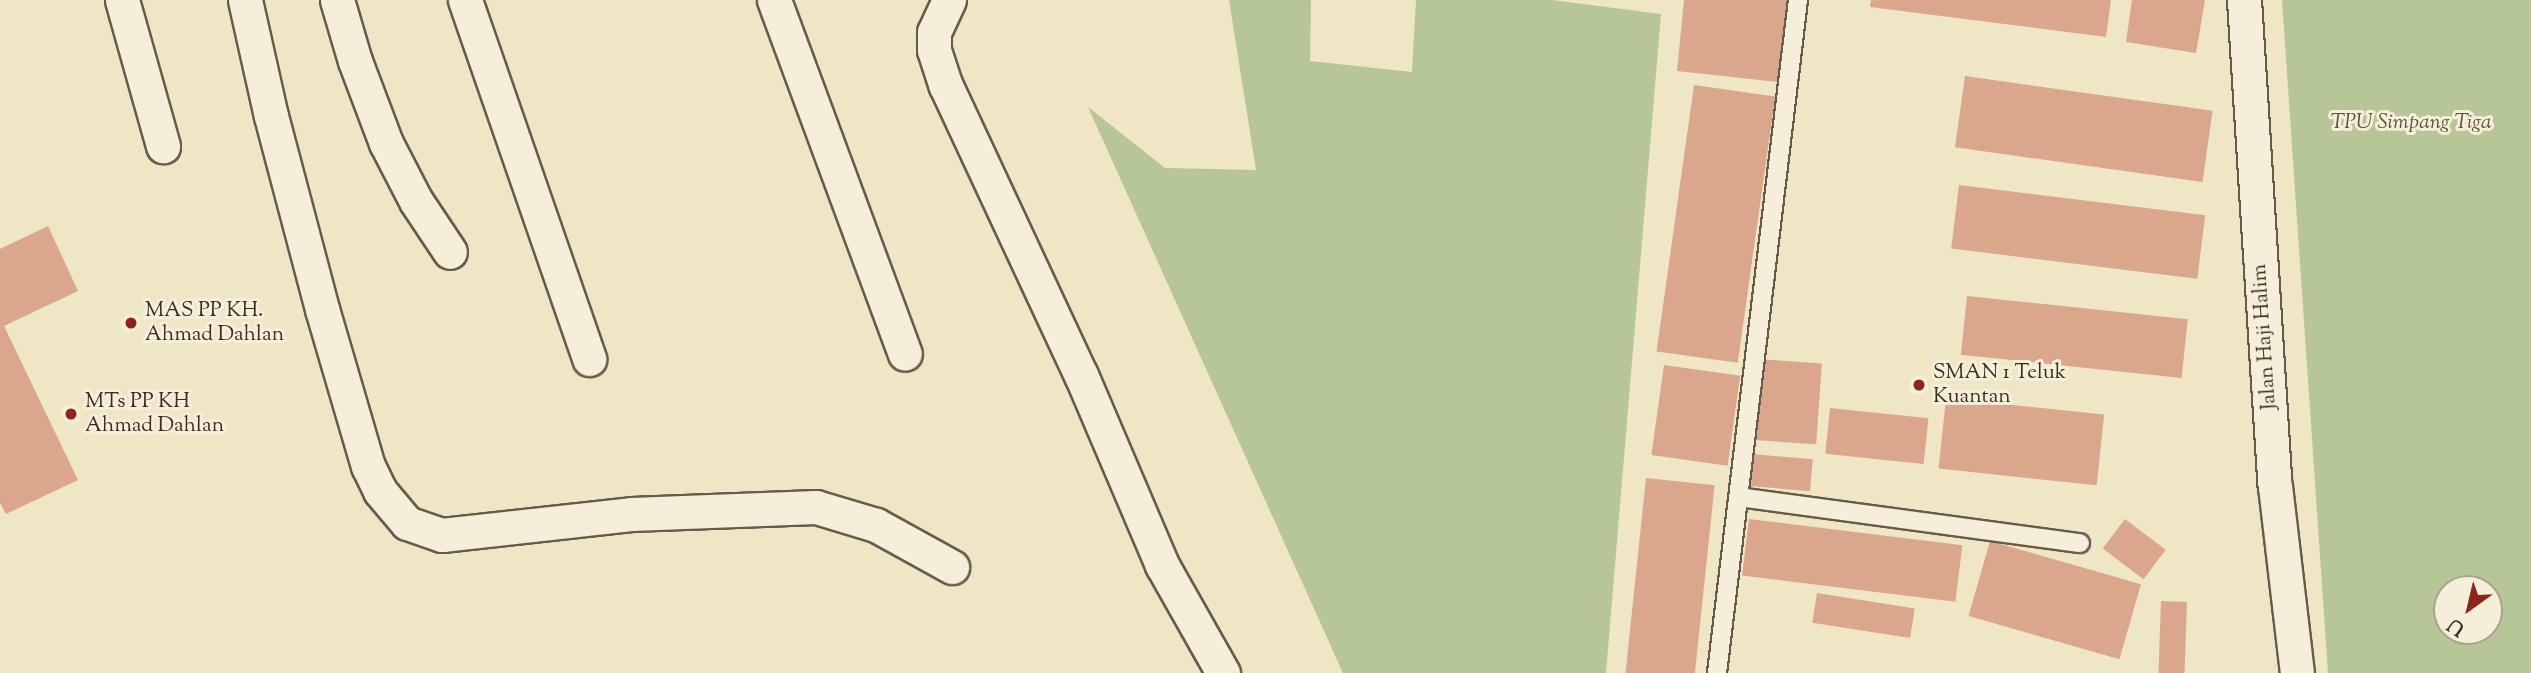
<!DOCTYPE html>
<style>
body{margin:0}
#map{position:relative;width:2531px;height:673px;overflow:hidden;background:#efe6c5;font-family:"Sorts Mill Goudy",serif}
div>[style]{position:absolute}
[style*='--x']{left:calc(var(--x)*1px);top:calc(var(--y)*1px);width:calc(var(--w)*1px);rotate:calc(var(--a)*1deg)}
.green>*{inset:0;background:#b7c696}
.building>*{inset:0;background:#daa78c;transform-origin:0 0}
.roads{filter:drop-shadow(2px 0 #695a4c) drop-shadow(-2px 0 #695a4c) drop-shadow(0 2px #695a4c) drop-shadow(0 -2px #695a4c)}
.service>*{height:18px;margin:-9px;padding:0 9px;transform-origin:9px;border-radius:9px;background:#f5efd9}
.minor>*{height:33px;margin:-16.5px;padding:0 16.5px;transform-origin:16.5px;border-radius:16.5px;background:#f5efd9}
.dots>*{width:19px;height:19px;translate:-50% -50%;box-sizing:border-box;border:4px solid #f5efd9;border-radius:50%}
span{translate:-50% -50%;white-space:nowrap;text-align:center;line-height:1.15;-webkit-text-stroke:6px #f5efd9;paint-order:stroke}
.park-label{font-size:21px;color:#5b5240;font-style:italic}
.poi-label{font-size:21px;color:#3c2b23}
.left{translate:0 -50%;text-align:left}
.street-label{font-size:21px;color:#3c2b23}
.north{position:absolute;left:2433px;top:575px;width:70px;height:70px;box-sizing:border-box;background:#f5efd9;border:2px solid #aba190;border-radius:50%;rotate:214deg;font-size:19px;font-weight:700;line-height:28px;text-align:center;color:#3c2b23}
.north::after{content:'';display:block;margin:auto;width:24px;height:32px;background:#8f2418;clip-path:polygon(50% 0,100% 100%,50% 72%,0 100%)}
</style>
<div id="map">
<div class="green">
<i style="clip-path:polygon(1229px 0,1311px 0,1310px 61px,1412px 72px,1416px 0,1552px 0,1661px 14px,1606px 673px,1343px 673px,1088px 107px,1165px 168px,1256px 170px)"></i>
<i style="clip-path:polygon(evenodd,2282px 0,2531px 0,2531px 673px,2328px 673px,2282px 0,2489px 589px,2489px 631px,2447px 631px,2447px 589px,2489px 589px)"></i>
</div>
<div class="building">
<i style="clip-path:polygon(1684px 0,1787px 0,1778px 82px,1677px 71px)"></i>
<i style="clip-path:polygon(1871px 0,2111px 0,2106px 37px,1870px 7px)"></i>
<i style="clip-path:polygon(2132px 0,2205px 0,2196px 53px,2126px 42px)"></i>
<i style="left:1965px;top:76px;width:250px;height:72px;rotate:8deg"></i>
<i style="left:1694px;top:85px;width:82px;height:269px;rotate:8deg"></i>
<i style="left:1959px;top:185px;width:248px;height:64px;rotate:7deg"></i>
<i style="clip-path:polygon(48px 226px,78px 291px,4px 326px,78px 480px,6px 514px,0 503px,0 249px)"></i>
<i style="left:1967px;top:296px;width:222px;height:59px;rotate:6deg"></i>
<i style="left:1757px;top:359px;width:65px;height:81px;rotate:4deg"></i>
<i style="left:1664px;top:365px;width:77px;height:91px;rotate:8deg"></i>
<i style="left:1946px;top:398px;width:159px;height:71px;rotate:6deg"></i>
<i style="left:1830px;top:408px;width:99px;height:46px;rotate:6deg"></i>
<i style="left:1752px;top:454px;width:61px;height:32px;rotate:5deg"></i>
<i style="left:1646px;top:478px;width:69px;height:196px;rotate:6deg"></i>
<i style="left:1749px;top:519px;width:215px;height:57px;rotate:7deg"></i>
<i style="left:2125px;top:519px;width:51px;height:37px;rotate:37deg"></i>
<i style="left:1990px;top:541px;width:157px;height:78px;rotate:16deg"></i>
<i style="left:1817px;top:593px;width:99px;height:30px;rotate:9deg"></i>
<i style="left:2161px;top:601px;width:26px;height:72px;rotate:2deg"></i>
</div>
<div class="roads">
<div class="service">
<i style="--x:1739;--y:497;--w:344;--a:7.7"></i>
<i style="--x:1717;--y:673;--w:678;--a:-83.14"></i>
</div>
<div class="minor">
<i style="--x:122;--y:0;--w:152;--a:74.3"></i>
<i style="--x:245;--y:0;--w:119;--a:77.4"></i>
<i style="--x:271;--y:116;--w:200;--a:75.2"></i>
<i style="--x:322;--y:309;--w:164;--a:73.7"></i>
<i style="--x:368;--y:466;--w:28;--a:64"></i>
<i style="--x:380;--y:491;--w:42;--a:49.8"></i>
<i style="--x:407;--y:523;--w:37;--a:19"></i>
<i style="--x:442;--y:535;--w:190;--a:-6.3"></i>
<i style="--x:631;--y:514;--w:185;--a:-2.2"></i>
<i style="--x:816;--y:507;--w:63;--a:16.7"></i>
<i style="--x:876;--y:525;--w:87;--a:28.9"></i>
<i style="--x:337;--y:0;--w:64;--a:73.6"></i>
<i style="--x:355;--y:61;--w:88;--a:69.3"></i>
<i style="--x:386;--y:143;--w:65;--a:62.7"></i>
<i style="--x:416;--y:201;--w:61;--a:56.3"></i>
<i style="--x:465;--y:0;--w:380;--a:70.9"></i>
<i style="--x:774;--y:0;--w:377;--a:69.7"></i>
<i style="--x:949;--y:0;--w:35;--a:115"></i>
<i style="--x:934;--y:32;--w:18;--a:90"></i>
<i style="--x:934;--y:50;--w:38;--a:72"></i>
<i style="--x:946;--y:86;--w:319;--a:65"></i>
<i style="--x:1081;--y:375;--w:207;--a:66.9"></i>
<i style="--x:1162;--y:565;--w:124;--a:60.5"></i>
<i style="--x:2244;--y:0;--w:487;--a:86.4"></i>
<i style="--x:2275;--y:486;--w:188;--a:83.3"></i>
</div>
</div>
<div class="dots">
<i style="left:131px;top:323px;background:#8f2418"></i>
<i style="left:1919px;top:385px;background:#8f2418"></i>
<i style="left:71px;top:414px;background:#8f2418"></i>
</div>
<div class="park-label">
<span style="left:2411px;top:123px">TPU Simpang Tiga</span>
</div>
<div class="poi-label">
<span class="left" style="left:145px;top:323px">MAS PP KH.<br>Ahmad Dahlan</span>
<span class="left" style="left:1933px;top:385px">SMAN 1 Teluk<br>Kuantan</span>
<span class="left" style="left:85px;top:414px">MTs PP KH<br>Ahmad Dahlan</span>
</div>
<div class="street-label">
<span style="left:2265px;top:337px;rotate:-94deg">Jalan Haji Halim</span>
</div>
<div class="north">U</div>
</div>
